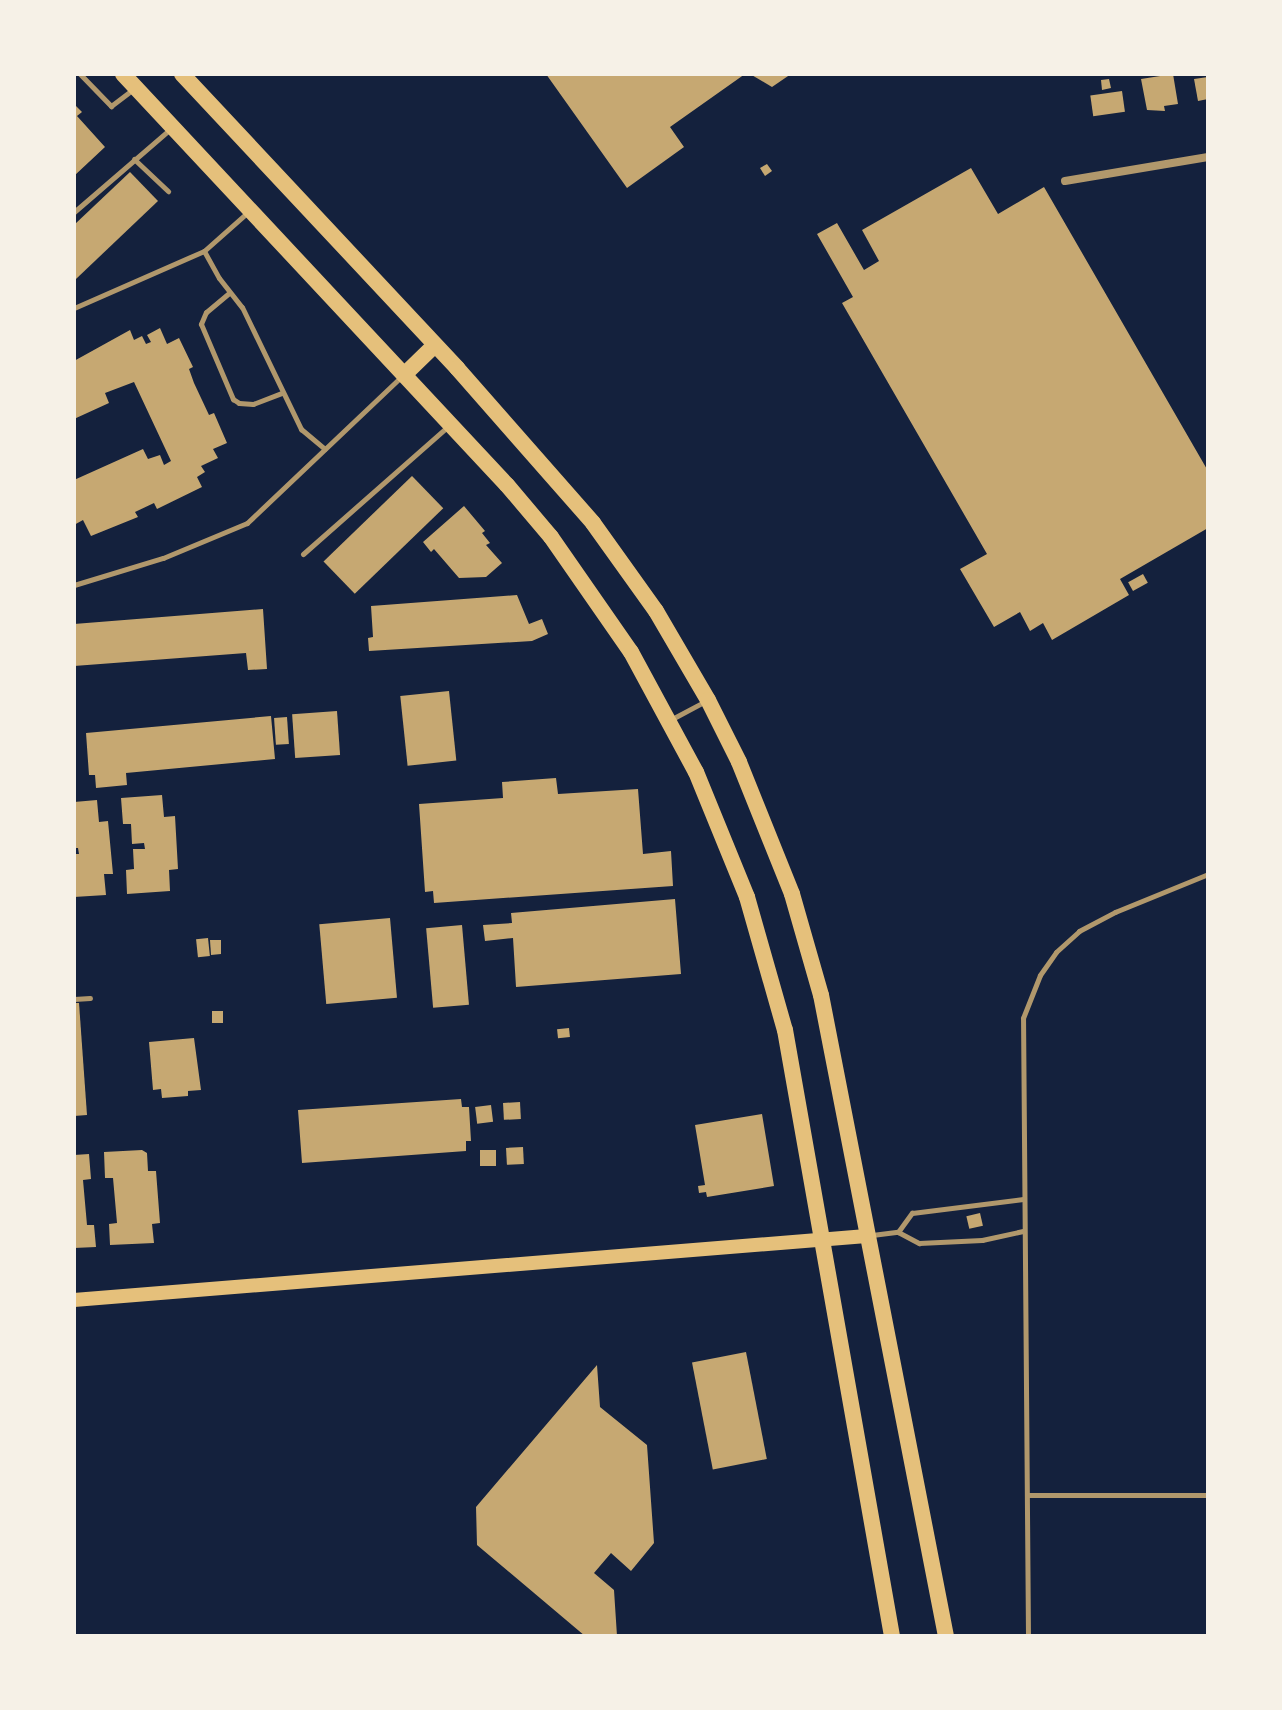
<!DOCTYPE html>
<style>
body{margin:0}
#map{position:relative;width:1282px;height:1710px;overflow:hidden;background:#14213d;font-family:Barlow,sans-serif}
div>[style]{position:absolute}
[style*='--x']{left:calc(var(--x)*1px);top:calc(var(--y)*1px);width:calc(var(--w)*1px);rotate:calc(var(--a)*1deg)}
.building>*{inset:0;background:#c6a872;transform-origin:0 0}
.service>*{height:5px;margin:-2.5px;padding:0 2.5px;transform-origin:2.5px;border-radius:2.5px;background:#b1986c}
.minor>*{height:8px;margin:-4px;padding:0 4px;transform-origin:4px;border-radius:4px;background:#b1986c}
.secondary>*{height:14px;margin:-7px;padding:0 7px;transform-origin:7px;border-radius:7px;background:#e5c07b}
.primary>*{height:16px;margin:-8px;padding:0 8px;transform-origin:8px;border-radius:8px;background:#e5c07b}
span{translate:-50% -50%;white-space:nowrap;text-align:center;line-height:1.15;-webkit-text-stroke:8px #f6f1e7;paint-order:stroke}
.frame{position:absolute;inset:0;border:76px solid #f6f1e7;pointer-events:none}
</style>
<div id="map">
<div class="building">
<i style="clip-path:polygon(546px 74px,745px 74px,670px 127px,684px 147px,627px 188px)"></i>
<i style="clip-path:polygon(750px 74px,791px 74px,772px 87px)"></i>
<i style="clip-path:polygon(1173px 74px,1178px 104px,1164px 106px,1165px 111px,1147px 110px,1141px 79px)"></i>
<i style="clip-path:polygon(1208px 77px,1208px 99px,1198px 101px,1194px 79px)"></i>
<i style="clip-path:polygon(1109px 79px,1111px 88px,1102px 90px,1101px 80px)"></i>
<i style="left:1122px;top:91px;width:21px;height:32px;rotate:82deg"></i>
<i style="clip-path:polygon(74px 104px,82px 112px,77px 116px,105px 147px,74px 176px)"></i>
<i style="clip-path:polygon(767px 164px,772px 171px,765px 176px,760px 168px)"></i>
<i style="clip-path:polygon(971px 168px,998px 214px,1044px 187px,1208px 471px,1208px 528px,1120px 579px,1129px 595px,1052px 640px,1043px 623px,1030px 631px,1020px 612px,994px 627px,960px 569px,987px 554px,842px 303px,853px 297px,817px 234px,837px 223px,864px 270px,879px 261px,862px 230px)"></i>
<i style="clip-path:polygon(130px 172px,158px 201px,76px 279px,74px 225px)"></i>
<i style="clip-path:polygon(160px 328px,167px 344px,179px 338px,193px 367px,189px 369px,194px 383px,209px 415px,214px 413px,227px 443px,213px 449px,218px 458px,201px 466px,205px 472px,197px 477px,202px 487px,157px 509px,154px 503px,135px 512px,138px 517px,91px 536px,83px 520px,74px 525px,74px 480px,143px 449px,148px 459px,160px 455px,164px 465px,171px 461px,134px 382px,105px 393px,109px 403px,74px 419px,74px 361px,130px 330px,134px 340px,142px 336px,146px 344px,151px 342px,147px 335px)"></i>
<i style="left:412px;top:476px;width:45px;height:123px;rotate:46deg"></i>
<i style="clip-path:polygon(464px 506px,485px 531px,482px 533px,490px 543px,486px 545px,502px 563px,486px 577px,459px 578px,434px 549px,431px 552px,423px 542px)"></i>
<i style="left:1143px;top:574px;width:10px;height:17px;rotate:61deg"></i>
<i style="clip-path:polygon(517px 595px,529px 624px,542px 619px,548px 634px,532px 641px,369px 651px,368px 638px,373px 637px,371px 606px)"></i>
<i style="clip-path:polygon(263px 609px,267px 669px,248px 670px,246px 653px,74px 666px,74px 624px)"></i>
<i style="left:449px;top:691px;width:70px;height:49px;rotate:84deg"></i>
<i style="left:337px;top:711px;width:44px;height:45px;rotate:86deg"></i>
<i style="clip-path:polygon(271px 716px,275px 759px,126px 773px,127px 785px,96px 788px,95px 775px,89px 775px,86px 733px)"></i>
<i style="left:287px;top:717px;width:27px;height:13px;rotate:86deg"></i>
<i style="clip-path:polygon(556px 778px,558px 794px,638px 789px,643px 854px,671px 851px,673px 886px,434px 903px,433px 891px,425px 892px,419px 804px,503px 798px,502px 782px)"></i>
<i style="clip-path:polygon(162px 795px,164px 817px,175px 816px,178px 869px,169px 870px,170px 891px,127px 894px,126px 870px,134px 869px,133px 849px,145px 849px,144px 843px,132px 844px,131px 824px,123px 824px,121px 798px)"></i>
<i style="clip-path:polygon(97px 800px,99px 822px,108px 821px,113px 874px,104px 874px,106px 895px,74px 897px,74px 854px,79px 854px,78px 848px,74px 848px,74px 802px)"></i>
<i style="clip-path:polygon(675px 899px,681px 974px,516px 987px,513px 938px,485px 941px,483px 925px,512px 923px,511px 913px)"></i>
<i style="left:390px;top:918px;width:80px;height:71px;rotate:85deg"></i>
<i style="left:462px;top:925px;width:80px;height:36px;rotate:85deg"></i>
<i style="left:208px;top:938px;width:18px;height:12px;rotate:84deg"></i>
<i style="clip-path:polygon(210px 940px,221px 940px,221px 954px,211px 955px)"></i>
<i style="clip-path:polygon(74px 1003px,79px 1003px,87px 1115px,74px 1116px)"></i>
<i style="left:212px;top:1011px;width:11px;height:12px"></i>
<i style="left:569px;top:1028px;width:9px;height:12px;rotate:84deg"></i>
<i style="clip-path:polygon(194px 1038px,201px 1090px,188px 1091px,188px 1096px,162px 1098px,161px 1089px,153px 1090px,149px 1042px)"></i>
<i style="clip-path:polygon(461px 1099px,462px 1107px,469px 1107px,471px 1141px,466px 1141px,466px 1151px,302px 1163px,298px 1110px)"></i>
<i style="left:520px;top:1102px;width:17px;height:17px;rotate:87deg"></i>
<i style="left:491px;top:1105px;width:17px;height:16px;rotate:83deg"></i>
<i style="clip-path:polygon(762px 1114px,774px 1186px,707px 1197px,706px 1192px,699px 1193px,698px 1186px,705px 1185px,695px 1125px)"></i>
<i style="left:523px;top:1147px;width:17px;height:17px;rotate:87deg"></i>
<i style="clip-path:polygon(142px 1150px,147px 1153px,148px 1171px,156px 1171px,160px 1223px,152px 1224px,154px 1243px,110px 1245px,109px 1224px,117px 1223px,113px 1178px,105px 1178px,104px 1152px)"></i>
<i style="left:496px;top:1150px;width:16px;height:16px;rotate:90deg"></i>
<i style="clip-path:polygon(89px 1154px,91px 1179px,83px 1180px,87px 1225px,94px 1225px,96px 1247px,74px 1248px,74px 1155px)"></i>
<i style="left:980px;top:1213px;width:13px;height:14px;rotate:77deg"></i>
<i style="left:746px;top:1352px;width:109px;height:55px;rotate:79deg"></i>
<i style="clip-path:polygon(597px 1365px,600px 1407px,647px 1445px,654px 1543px,631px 1571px,611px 1553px,594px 1573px,614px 1590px,617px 1636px,585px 1636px,477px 1545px,476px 1507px)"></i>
</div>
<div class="service">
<i style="--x:80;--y:74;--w:45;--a:45.9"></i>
<i style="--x:111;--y:106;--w:26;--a:-37"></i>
<i style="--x:134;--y:159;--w:47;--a:43.3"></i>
<i style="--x:74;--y:212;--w:125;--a:-40.8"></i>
<i style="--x:204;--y:251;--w:31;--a:61"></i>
<i style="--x:219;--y:278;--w:37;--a:52"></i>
<i style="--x:242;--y:307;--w:136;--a:64.2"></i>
<i style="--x:301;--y:429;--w:31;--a:40"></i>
<i style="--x:229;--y:293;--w:30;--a:140"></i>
<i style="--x:206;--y:312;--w:13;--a:113"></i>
<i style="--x:201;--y:324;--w:82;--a:66.9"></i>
<i style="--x:233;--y:399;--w:7;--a:34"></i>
<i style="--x:239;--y:403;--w:14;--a:4"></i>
<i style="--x:253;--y:404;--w:31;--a:-21"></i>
<i style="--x:74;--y:308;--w:142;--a:-23.7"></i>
<i style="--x:204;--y:251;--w:57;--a:-41.5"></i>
<i style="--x:303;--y:554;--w:192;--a:-41.4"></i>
<i style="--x:74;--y:585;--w:93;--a:-16.9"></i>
<i style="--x:163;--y:558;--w:91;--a:-22.6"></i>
<i style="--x:247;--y:523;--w:211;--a:-43.5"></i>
<i style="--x:670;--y:720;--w:38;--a:-28"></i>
<i style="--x:74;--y:999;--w:16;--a:-4"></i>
<i style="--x:898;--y:1232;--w:24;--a:-54"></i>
<i style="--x:912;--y:1213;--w:112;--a:-7.2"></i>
<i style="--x:872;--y:1235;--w:26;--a:-7"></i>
<i style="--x:898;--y:1232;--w:24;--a:28"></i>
<i style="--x:919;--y:1243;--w:63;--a:-2.7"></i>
<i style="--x:982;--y:1240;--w:42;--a:-12.4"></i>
<i style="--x:1027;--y:1495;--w:181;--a:0"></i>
<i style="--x:1028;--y:1636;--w:618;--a:-90.46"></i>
<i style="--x:1023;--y:1018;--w:46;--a:-68.4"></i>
<i style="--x:1040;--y:975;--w:28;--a:-55"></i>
<i style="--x:1056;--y:952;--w:31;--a:-42"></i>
<i style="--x:1079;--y:931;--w:41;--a:-27.8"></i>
<i style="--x:1115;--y:912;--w:100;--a:-22.2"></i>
</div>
<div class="minor">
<i style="--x:1065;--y:181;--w:145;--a:-9.5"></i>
</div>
<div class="secondary">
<i style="--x:74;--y:1300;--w:795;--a:-4.62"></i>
</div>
<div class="primary">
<i style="--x:123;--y:74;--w:562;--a:46.95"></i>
<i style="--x:507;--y:485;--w:68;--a:49.8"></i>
<i style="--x:551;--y:537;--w:140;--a:55.2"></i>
<i style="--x:631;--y:652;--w:136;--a:61.6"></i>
<i style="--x:696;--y:772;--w:135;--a:67.8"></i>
<i style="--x:747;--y:897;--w:138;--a:74.1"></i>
<i style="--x:785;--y:1030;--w:615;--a:79.99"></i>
<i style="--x:182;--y:74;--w:403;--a:46.9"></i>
<i style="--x:457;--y:368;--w:206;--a:48.7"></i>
<i style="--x:593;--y:523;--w:108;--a:54.4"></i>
<i style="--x:656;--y:611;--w:103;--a:59.7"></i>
<i style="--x:708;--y:700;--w:69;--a:63.4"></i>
<i style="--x:739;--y:762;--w:142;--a:68.1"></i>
<i style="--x:792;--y:894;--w:105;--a:74"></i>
<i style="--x:821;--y:995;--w:653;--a:78.97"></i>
<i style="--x:404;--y:375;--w:43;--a:-44.1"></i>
</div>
<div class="frame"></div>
</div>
